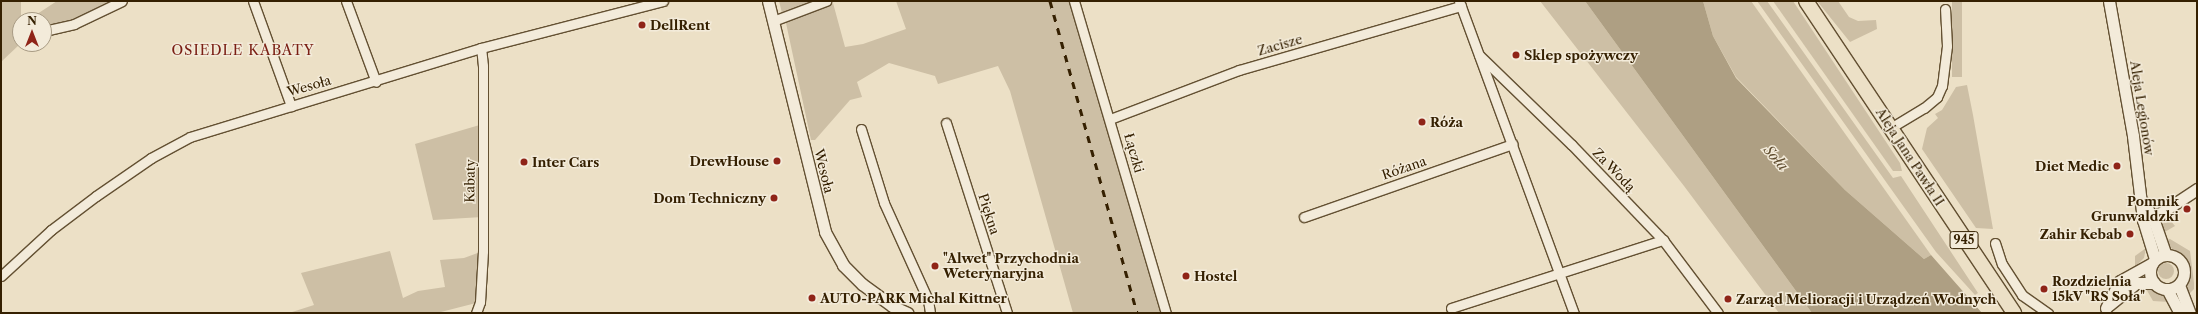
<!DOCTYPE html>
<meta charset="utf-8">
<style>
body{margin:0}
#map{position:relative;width:2198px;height:314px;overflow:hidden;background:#ece0c6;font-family:"Libre Caslon Text",serif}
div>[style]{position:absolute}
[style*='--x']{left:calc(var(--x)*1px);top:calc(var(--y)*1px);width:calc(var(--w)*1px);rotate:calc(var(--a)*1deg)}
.green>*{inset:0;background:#cdbfa5;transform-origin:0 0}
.round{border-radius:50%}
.water>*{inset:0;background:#ae9f83}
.roads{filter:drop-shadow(1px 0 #635032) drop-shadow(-1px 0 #635032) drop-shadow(0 1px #635032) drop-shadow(0 -1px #635032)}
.minor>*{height:9px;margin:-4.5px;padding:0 4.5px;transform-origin:4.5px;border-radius:4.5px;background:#f3ebda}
.tertiary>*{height:11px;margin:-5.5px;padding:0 5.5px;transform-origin:5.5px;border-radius:5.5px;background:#f3ebda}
.tertiary>.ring{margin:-5.5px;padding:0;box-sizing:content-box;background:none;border:11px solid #f3ebda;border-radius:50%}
.primary>*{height:14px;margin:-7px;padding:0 7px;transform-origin:7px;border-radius:7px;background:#ece0c6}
.rail>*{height:3px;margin-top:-1.5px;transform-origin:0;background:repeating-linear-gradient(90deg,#352001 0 7px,transparent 0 14px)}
.dots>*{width:11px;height:11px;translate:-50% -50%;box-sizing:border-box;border:2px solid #f3ebda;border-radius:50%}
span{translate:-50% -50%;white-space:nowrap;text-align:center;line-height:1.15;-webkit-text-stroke:3px #f3ebda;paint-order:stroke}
.shield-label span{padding:1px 3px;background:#f3ebda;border:1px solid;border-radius:3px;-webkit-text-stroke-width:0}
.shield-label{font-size:12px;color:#352001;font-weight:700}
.poi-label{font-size:13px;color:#352001;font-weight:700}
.left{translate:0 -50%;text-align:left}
.right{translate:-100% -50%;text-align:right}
.street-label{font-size:13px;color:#352001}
.neighbourhood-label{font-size:14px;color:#7a1f14;letter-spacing:1px}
.water-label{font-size:14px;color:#5f4c2e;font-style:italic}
.frame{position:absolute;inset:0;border:2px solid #352001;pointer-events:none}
.north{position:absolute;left:12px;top:12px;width:40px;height:40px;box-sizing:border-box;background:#f3ebda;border:1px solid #a79a83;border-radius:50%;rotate:0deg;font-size:11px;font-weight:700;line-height:16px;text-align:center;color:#352001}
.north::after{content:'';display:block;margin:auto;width:14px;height:18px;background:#8f2418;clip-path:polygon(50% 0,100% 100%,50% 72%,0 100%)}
</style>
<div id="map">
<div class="green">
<i style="clip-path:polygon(1px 1px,21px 1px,21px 20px,20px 44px,1px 62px)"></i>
<i style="clip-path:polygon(57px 1px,122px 1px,44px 31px,44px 20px,28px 20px)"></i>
<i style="clip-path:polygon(779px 1px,826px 1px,783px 17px)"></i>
<i style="clip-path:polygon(896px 1px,1075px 1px,1165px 313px,1073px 313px,1010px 91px,998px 66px,938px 84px,935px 76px,889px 63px,857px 82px,862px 97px,850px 100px,815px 140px,811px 140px,786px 23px,790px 19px,833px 3px,845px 47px,863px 44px,906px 29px)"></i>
<i style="clip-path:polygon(1540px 1px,1585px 1px,1812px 313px,1779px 313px,1684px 186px)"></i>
<i style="clip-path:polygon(1703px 1px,1751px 1px,1931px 255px,1924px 259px,1845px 190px,1736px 77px,1713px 36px)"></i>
<i style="clip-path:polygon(1757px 1px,1767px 1px,1893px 178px,1901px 176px,1978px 293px,1975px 295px,1936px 252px)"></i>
<i style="clip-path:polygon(1773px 1px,1793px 1px,1900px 163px,1902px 171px,1893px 171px)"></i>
<i style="clip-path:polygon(1817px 1px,1838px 1px,1849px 17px,1858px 21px,1876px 20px,1877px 29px,1850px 42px)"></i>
<i style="left:1952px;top:1px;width:10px;height:76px"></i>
<i style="clip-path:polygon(1967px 85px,1973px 115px,1993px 229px,1976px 228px,1922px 149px,1927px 128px,1938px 118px,1935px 114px,1942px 110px,1956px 87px)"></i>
<i style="clip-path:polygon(483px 124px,482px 217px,433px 220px,415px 144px)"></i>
<i style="clip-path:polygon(2189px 201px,2171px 213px,2169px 219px,2175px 226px,2163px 233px,2163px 224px,2169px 212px)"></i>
<i style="clip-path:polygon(2170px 239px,2190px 251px,2194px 283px,2194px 289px,2187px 296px,2188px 263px,2185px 257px,2172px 249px,2166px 240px)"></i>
<i style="clip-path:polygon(2146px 248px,2144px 258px,2135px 267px,2135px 256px)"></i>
<i style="clip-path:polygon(390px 251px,403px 298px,418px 291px,445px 287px,440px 260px,464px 258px,483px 251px,480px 302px,437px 313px,289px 313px,314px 305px,301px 273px)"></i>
<i class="round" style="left:2158px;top:263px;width:16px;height:16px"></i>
<i style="clip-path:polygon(2145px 287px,2159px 292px,2169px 302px,2153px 301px)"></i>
</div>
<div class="water">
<i style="clip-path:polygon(1585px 1px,1703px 1px,1713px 36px,1736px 78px,1845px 190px,1924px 259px,1931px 255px,1982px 313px,1812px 313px)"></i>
</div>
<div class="roads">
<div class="minor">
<i style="--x:253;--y:1;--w:112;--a:70.1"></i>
<i style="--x:346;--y:1;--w:86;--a:69.7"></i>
<i style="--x:1074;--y:1;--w:325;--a:73.6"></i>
<i style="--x:1459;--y:1;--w:333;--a:69.8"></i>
<i style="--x:773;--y:21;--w:57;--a:-20.7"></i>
<i style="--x:44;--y:31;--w:31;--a:-13"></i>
<i style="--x:74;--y:24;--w:53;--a:-25.6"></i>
<i style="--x:1479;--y:55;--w:129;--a:44.1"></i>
<i style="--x:1572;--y:145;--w:132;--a:46.2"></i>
<i style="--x:1663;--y:240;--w:91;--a:53"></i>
<i style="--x:1110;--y:119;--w:138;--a:-20.8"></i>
<i style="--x:1239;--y:70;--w:231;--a:-16.1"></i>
<i style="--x:946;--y:123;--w:200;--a:72.2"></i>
<i style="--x:1892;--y:127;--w:37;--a:-31"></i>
<i style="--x:1924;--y:108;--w:17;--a:-40"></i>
<i style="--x:1937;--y:97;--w:12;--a:-66"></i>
<i style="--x:1942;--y:86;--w:40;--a:-82.9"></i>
<i style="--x:1947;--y:46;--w:37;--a:-93"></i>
<i style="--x:861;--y:129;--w:77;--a:72.7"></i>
<i style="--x:884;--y:203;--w:107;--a:65.6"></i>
<i style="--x:928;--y:300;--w:13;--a:81"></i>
<i style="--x:1304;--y:217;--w:221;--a:-19.3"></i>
<i style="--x:1995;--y:243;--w:22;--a:72"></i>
<i style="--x:2002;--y:264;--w:37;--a:57"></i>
<i style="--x:2022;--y:295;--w:32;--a:35"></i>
<i style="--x:1;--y:276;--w:68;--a:-42.6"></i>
<i style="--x:51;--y:230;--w:56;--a:-37.1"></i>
<i style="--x:96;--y:196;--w:67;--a:-34.6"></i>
<i style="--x:151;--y:158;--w:44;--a:-28.3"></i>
<i style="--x:190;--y:137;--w:304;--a:-17"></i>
<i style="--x:481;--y:48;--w:188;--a:-14.5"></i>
<i style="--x:1451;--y:308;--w:223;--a:-17.8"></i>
<i style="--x:476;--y:313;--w:12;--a:-70"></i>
<i style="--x:480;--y:302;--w:51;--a:-86.6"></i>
<i style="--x:483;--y:251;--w:185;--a:-90"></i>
<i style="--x:483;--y:66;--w:18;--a:-96"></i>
</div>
<div class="tertiary">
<i style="--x:768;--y:1;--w:238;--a:76.1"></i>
<i style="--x:825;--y:232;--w:38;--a:61"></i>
<i style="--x:843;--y:265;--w:27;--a:45"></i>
<i style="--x:862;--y:284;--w:37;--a:36"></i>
<i style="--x:892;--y:306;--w:17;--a:24"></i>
<i style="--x:2109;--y:1;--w:137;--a:79.9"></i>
<i style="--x:2133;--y:136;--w:85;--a:83.2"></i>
<i style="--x:2143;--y:220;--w:41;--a:72.9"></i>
<i style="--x:2143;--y:202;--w:19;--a:58"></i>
<i style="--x:2153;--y:218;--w:39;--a:71"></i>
<i style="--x:2153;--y:218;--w:53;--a:-33.4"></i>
<i class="ring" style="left:2150px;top:255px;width:23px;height:23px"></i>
<i style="--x:2179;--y:285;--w:30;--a:69"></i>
<i style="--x:2167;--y:289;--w:27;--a:62"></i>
<i style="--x:2109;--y:305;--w:35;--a:-39"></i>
<i style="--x:2136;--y:283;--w:18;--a:0"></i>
<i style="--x:2106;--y:308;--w:30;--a:-63"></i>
<i style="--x:2120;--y:281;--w:37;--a:-29"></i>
</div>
<div class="primary">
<i style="--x:1806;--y:1;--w:375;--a:56.3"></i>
</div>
</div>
<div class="rail">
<i style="--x:1050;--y:1;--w:324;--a:74.4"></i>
</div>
<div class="dots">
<i style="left:642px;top:25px;background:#8f2418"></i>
<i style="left:1516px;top:55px;background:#8f2418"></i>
<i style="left:1422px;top:122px;background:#8f2418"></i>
<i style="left:777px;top:161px;background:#8f2418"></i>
<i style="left:524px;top:162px;background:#8f2418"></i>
<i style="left:2117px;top:166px;background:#8f2418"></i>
<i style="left:774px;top:198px;background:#8f2418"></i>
<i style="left:2187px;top:209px;background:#8f2418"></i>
<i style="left:2130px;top:234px;background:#8f2418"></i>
<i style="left:935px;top:266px;background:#8f2418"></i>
<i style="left:1186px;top:276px;background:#8f2418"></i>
<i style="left:2044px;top:289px;background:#8f2418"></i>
<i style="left:812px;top:298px;background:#8f2418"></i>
<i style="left:1728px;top:299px;background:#8f2418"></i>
</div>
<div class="shield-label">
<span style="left:1964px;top:240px">945</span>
</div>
<div class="poi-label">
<span class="left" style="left:650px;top:25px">DellRent</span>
<span class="left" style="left:1524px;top:55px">Sklep spożywczy</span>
<span class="left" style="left:1430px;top:122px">Róża</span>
<span class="right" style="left:769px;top:161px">DrewHouse</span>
<span class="left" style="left:532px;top:162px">Inter Cars</span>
<span class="right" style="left:2109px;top:166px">Diet Medic</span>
<span class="right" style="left:766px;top:198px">Dom Techniczny</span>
<span class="right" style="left:2179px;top:209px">Pomnik<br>Grunwaldzki</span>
<span class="right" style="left:2122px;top:234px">Zahir Kebab</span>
<span class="left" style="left:943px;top:266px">"Alwet" Przychodnia<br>Weterynaryjna</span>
<span class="left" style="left:1194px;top:276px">Hostel</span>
<span class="left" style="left:2052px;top:289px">Rozdzielnia<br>15kV "RS Soła"</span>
<span class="left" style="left:820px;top:298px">AUTO-PARK Michal Kittner</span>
<span class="left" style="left:1736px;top:299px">Zarząd Melioracji i Urządzeń Wodnych</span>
</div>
<div class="street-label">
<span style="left:1280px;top:45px;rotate:-16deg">Zacisze</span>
<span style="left:309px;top:86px;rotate:-16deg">Wesoła</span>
<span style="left:2142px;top:108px;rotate:81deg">Aleja Legionów</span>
<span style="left:1134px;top:153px;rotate:74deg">Łączki</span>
<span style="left:1910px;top:157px;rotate:57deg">Aleja Jana Pawła II</span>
<span style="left:1404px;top:168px;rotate:-19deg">Różana</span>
<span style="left:1614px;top:170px;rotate:46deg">Za Wodą</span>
<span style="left:824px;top:171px;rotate:76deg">Wesoła</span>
<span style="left:470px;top:181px;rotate:-89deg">Kabaty</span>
<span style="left:989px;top:214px;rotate:72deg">Piękna</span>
</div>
<div class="neighbourhood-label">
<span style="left:243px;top:50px">OSIEDLE KABATY</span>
</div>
<div class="water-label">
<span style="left:1776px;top:158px;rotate:49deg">Soła</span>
</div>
<div class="frame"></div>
<div class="north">N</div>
</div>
